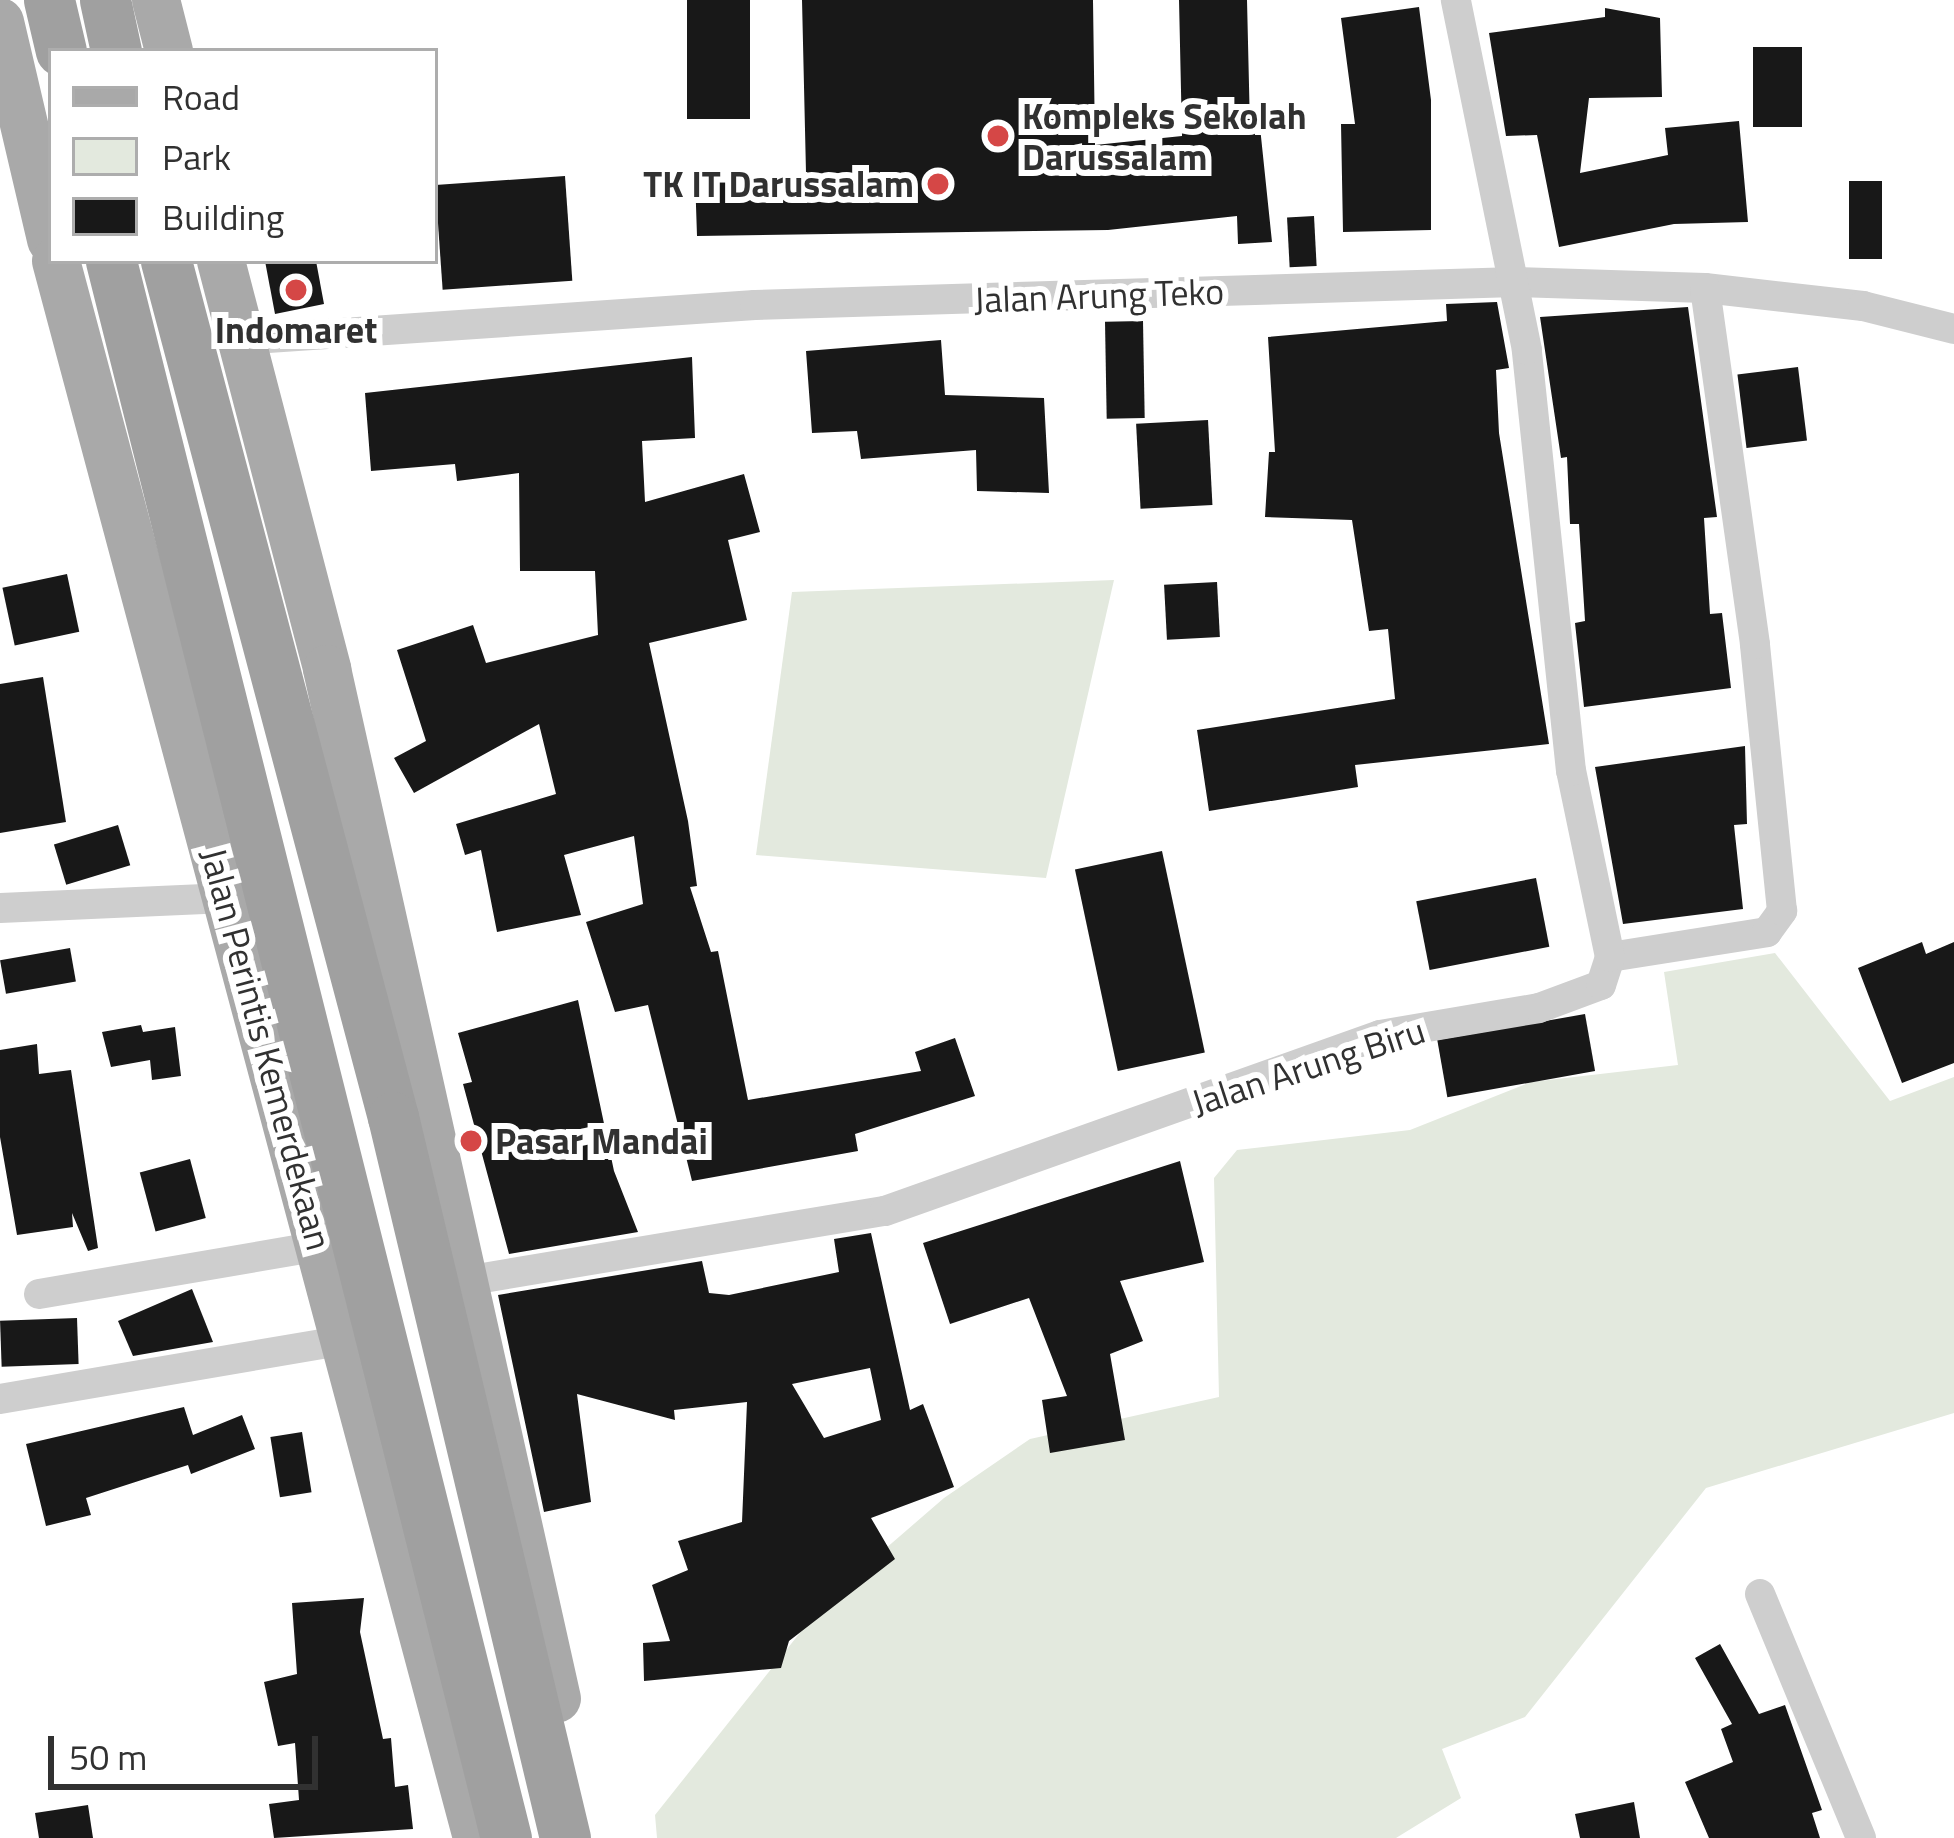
<!DOCTYPE html>
<style>
body{margin:0}
#map{position:relative;width:1954px;height:1838px;overflow:hidden;background:#fff;font-family:"Titillium Web",sans-serif}
div>[style]{position:absolute}
[style*='--x']{left:calc(var(--x)*1px);top:calc(var(--y)*1px);width:calc(var(--w)*1px);rotate:calc(var(--a)*1deg)}
.green>*{inset:0;background:#e3e9de}
.building>*{inset:0;background:#181818;transform-origin:0 0}
.minor>*{height:30px;margin:-15px;padding:0 15px;transform-origin:15px;border-radius:15px;background:#cecece}
.primary>*{height:48px;margin:-24px;padding:0 24px;transform-origin:24px;border-radius:24px;background:#a9a9a9}
.trunk>*{height:51px;margin:-25.5px;padding:0 25.5px;transform-origin:25.5px;border-radius:25.5px;background:#a0a0a0}
.dots>*{width:33px;height:33px;translate:-50% -50%;box-sizing:border-box;border:6px solid #fff;border-radius:50%}
span{translate:-50% -50%;white-space:nowrap;text-align:center;line-height:1.15;-webkit-text-stroke:12px #fff;paint-order:stroke}
.poi-label{font-size:36px;color:#313131;font-weight:700}
.left{translate:0 -50%;text-align:left}
.right{translate:-100% -50%;text-align:right}
.street-label{font-size:36px;color:#313131}
.legend{position:absolute;left:48px;top:48px;width:390px;height:216px;box-sizing:border-box;background:#fff;border:3px solid #adadad;margin:0;padding:15px 21px;list-style:none;font-size:36px;color:#313131}
.legend li{display:flex;align-items:center;gap:24px;height:60px}
.legend b{width:60px;border:3px solid #adadad}
.scale{position:absolute;left:48px;top:1736px;width:270px;height:54px;box-sizing:border-box;border:6px solid #313131;border-top:0;padding-left:15px;font-size:36px;line-height:42px;white-space:nowrap;color:#313131;-webkit-text-stroke:9px #fff;paint-order:stroke}
</style>
<div id="map">
<div class="green">
<i style="clip-path:polygon(1114px 580px,1046px 878px,756px 855px,792px 592px)"></i>
<i style="clip-path:polygon(1775px 953px,1890px 1101px,1954px 1077px,1954px 1413px,1706px 1488px,1525px 1717px,1442px 1749px,1461px 1798px,1396px 1838px,657px 1838px,655px 1815px,826px 1600px,944px 1498px,1030px 1439px,1219px 1397px,1214px 1178px,1237px 1150px,1410px 1130px,1531px 1082px,1678px 1065px,1664px 972px)"></i>
</div>
<div class="building">
<i style="left:687px;top:0;width:63px;height:119px"></i>
<i style="clip-path:polygon(802px 0,1093px 0,1095px 145px,1182px 136px,1179px 0,1247px 0,1250px 128px,1260px 127px,1272px 242px,1238px 244px,1237px 216px,1108px 230px,697px 236px,695px 176px,806px 173px)"></i>
<i style="clip-path:polygon(1419px 7px,1431px 100px,1431px 230px,1343px 232px,1341px 124px,1355px 124px,1341px 18px)"></i>
<i style="clip-path:polygon(1605px 8px,1660px 18px,1662px 97px,1589px 98px,1580px 173px,1668px 155px,1665px 128px,1739px 121px,1748px 222px,1674px 224px,1559px 247px,1537px 135px,1506px 136px,1489px 33px,1605px 17px)"></i>
<i style="left:1753px;top:47px;width:49px;height:80px"></i>
<i style="left:565px;top:176px;width:105px;height:130px;rotate:86deg"></i>
<i style="left:1849px;top:181px;width:33px;height:78px"></i>
<i style="left:1314px;top:216px;width:50px;height:27px;rotate:87deg"></i>
<i style="clip-path:polygon(265px 261px,316px 261px,324px 304px,275px 314px)"></i>
<i style="clip-path:polygon(1497px 302px,1509px 368px,1496px 370px,1499px 433px,1549px 744px,1355px 765px,1358px 787px,1209px 811px,1197px 730px,1395px 699px,1388px 629px,1369px 631px,1352px 520px,1265px 517px,1269px 452px,1275px 452px,1268px 337px,1447px 321px,1446px 304px)"></i>
<i style="clip-path:polygon(1688px 307px,1717px 517px,1704px 518px,1710px 614px,1722px 613px,1731px 688px,1584px 707px,1575px 623px,1585px 621px,1579px 524px,1570px 524px,1567px 457px,1561px 458px,1540px 317px)"></i>
<i style="left:1143px;top:321px;width:97px;height:38px;rotate:89deg"></i>
<i style="clip-path:polygon(941px 340px,945px 395px,1044px 398px,1049px 493px,977px 491px,976px 450px,861px 459px,857px 431px,812px 433px,806px 351px)"></i>
<i style="clip-path:polygon(692px 357px,695px 438px,642px 441px,645px 502px,744px 474px,760px 532px,728px 540px,747px 620px,649px 643px,688px 821px,697px 886px,690px 887px,711px 952px,718px 951px,748px 1100px,921px 1071px,915px 1052px,955px 1038px,975px 1096px,855px 1134px,858px 1151px,692px 1181px,648px 1005px,615px 1012px,586px 922px,643px 904px,634px 836px,564px 855px,581px 915px,497px 932px,481px 850px,465px 855px,456px 824px,556px 794px,539px 724px,414px 793px,394px 758px,426px 741px,397px 650px,473px 625px,486px 663px,598px 635px,595px 571px,520px 571px,519px 473px,457px 481px,455px 464px,371px 471px,365px 393px)"></i>
<i style="left:1798px;top:367px;width:74px;height:61px;rotate:83deg"></i>
<i style="left:1208px;top:420px;width:85px;height:72px;rotate:87deg"></i>
<i style="left:67px;top:574px;width:59px;height:66px;rotate:78deg"></i>
<i style="left:1217px;top:582px;width:55px;height:53px;rotate:87deg"></i>
<i style="clip-path:polygon(43px 677px,66px 822px,0 833px,0 684px)"></i>
<i style="clip-path:polygon(1745px 746px,1747px 824px,1734px 825px,1743px 909px,1623px 924px,1595px 767px)"></i>
<i style="left:118px;top:825px;width:42px;height:67px;rotate:73deg"></i>
<i style="left:1162px;top:851px;width:206px;height:89px;rotate:78deg"></i>
<i style="left:1536px;top:878px;width:70px;height:122px;rotate:79deg"></i>
<i style="clip-path:polygon(1922px 942px,1926px 954px,1954px 942px,1954px 1063px,1902px 1083px,1858px 968px)"></i>
<i style="left:70px;top:948px;width:34px;height:71px;rotate:80deg"></i>
<i style="clip-path:polygon(578px 1000px,614px 1171px,638px 1232px,509px 1254px,463px 1084px,472px 1082px,458px 1033px)"></i>
<i style="left:1585px;top:1014px;width:58px;height:150px;rotate:80deg"></i>
<i style="clip-path:polygon(141px 1025px,143px 1032px,175px 1027px,181px 1076px,152px 1080px,150px 1060px,111px 1067px,102px 1032px)"></i>
<i style="clip-path:polygon(37px 1044px,39px 1074px,71px 1070px,98px 1248px,88px 1251px,72px 1213px,73px 1227px,17px 1235px,0 1137px,0 1050px)"></i>
<i style="left:190px;top:1159px;width:61px;height:52px;rotate:75deg"></i>
<i style="clip-path:polygon(1180px 1161px,1204px 1262px,1120px 1281px,1143px 1341px,1110px 1354px,1125px 1440px,1050px 1453px,1042px 1400px,1067px 1396px,1029px 1298px,950px 1324px,923px 1243px)"></i>
<i style="clip-path:polygon(evenodd,871px 1233px,910px 1410px,923px 1404px,954px 1487px,871px 1518px,895px 1559px,789px 1641px,781px 1668px,644px 1681px,643px 1643px,670px 1641px,652px 1585px,688px 1570px,678px 1541px,742px 1522px,747px 1402px,674px 1410px,675px 1420px,577px 1394px,591px 1502px,544px 1512px,498px 1295px,702px 1261px,709px 1293px,729px 1295px,839px 1272px,834px 1239px,871px 1233px,870px 1368px,881px 1420px,824px 1438px,792px 1384px,870px 1368px)"></i>
<i style="clip-path:polygon(192px 1289px,213px 1342px,133px 1356px,118px 1321px)"></i>
<i style="left:77px;top:1318px;width:46px;height:77px;rotate:88deg"></i>
<i style="clip-path:polygon(184px 1407px,193px 1435px,242px 1415px,255px 1449px,191px 1474px,188px 1465px,86px 1498px,91px 1515px,46px 1526px,26px 1444px)"></i>
<i style="left:302px;top:1432px;width:61px;height:32px;rotate:81deg"></i>
<i style="clip-path:polygon(364px 1598px,360px 1632px,383px 1739px,391px 1738px,395px 1787px,408px 1785px,413px 1829px,274px 1838px,269px 1804px,299px 1800px,295px 1743px,278px 1746px,264px 1682px,297px 1674px,292px 1603px)"></i>
<i style="clip-path:polygon(1720px 1644px,1759px 1714px,1785px 1705px,1822px 1810px,1812px 1813px,1820px 1838px,1709px 1838px,1685px 1782px,1733px 1762px,1721px 1729px,1732px 1724px,1695px 1658px)"></i>
<i style="clip-path:polygon(1634px 1802px,1640px 1838px,1580px 1838px,1575px 1814px)"></i>
<i style="clip-path:polygon(88px 1805px,93px 1838px,39px 1838px,35px 1813px)"></i>
</div>
<div class="minor">
<i style="--x:240;--y:340;--w:516;--a:-3.89"></i>
<i style="--x:755;--y:305;--w:761;--a:-1.73"></i>
<i style="--x:1516;--y:282;--w:189;--a:1.8"></i>
<i style="--x:1705;--y:288;--w:159;--a:6.5"></i>
<i style="--x:1863;--y:306;--w:94;--a:14.2"></i>
<i style="--x:0;--y:908;--w:227;--a:-2.5"></i>
<i style="--x:1610;--y:957;--w:159;--a:-9"></i>
<i style="--x:1767;--y:932;--w:26;--a:-54"></i>
<i style="--x:1782;--y:911;--w:268;--a:-95.8"></i>
<i style="--x:1755;--y:644;--w:359;--a:-98"></i>
<i style="--x:465;--y:1281;--w:426;--a:-9.5"></i>
<i style="--x:885;--y:1211;--w:525;--a:-19.57"></i>
<i style="--x:1380;--y:1035;--w:161;--a:-9.6"></i>
<i style="--x:1539;--y:1008;--w:66;--a:-20.4"></i>
<i style="--x:1601;--y:985;--w:29;--a:-72"></i>
<i style="--x:1610;--y:957;--w:190;--a:-101.8"></i>
<i style="--x:1571;--y:771;--w:423;--a:-96"></i>
<i style="--x:1527;--y:350;--w:357;--a:-101.5"></i>
<i style="--x:39;--y:1294;--w:284;--a:-9.7"></i>
<i style="--x:0;--y:1399;--w:349;--a:-9.7"></i>
<i style="--x:1760;--y:1594;--w:264;--a:67.5"></i>
</div>
<div class="primary">
<i style="--x:156;--y:0;--w:53;--a:75.7"></i>
<i style="--x:0;--y:22;--w:224;--a:76.8"></i>
<i style="--x:56;--y:261;--w:1632;--a:75.05"></i>
<i style="--x:221;--y:261;--w:422;--a:75.4"></i>
<i style="--x:327;--y:669;--w:1055;--a:77.41"></i>
</div>
<div class="trunk">
<i style="--x:49;--y:0;--w:52;--a:76.8"></i>
<i style="--x:105;--y:0;--w:52;--a:77.8"></i>
<i style="--x:111;--y:261;--w:1626;--a:75.94"></i>
<i style="--x:166;--y:261;--w:886;--a:75.15"></i>
<i style="--x:393;--y:1117;--w:741;--a:76.58"></i>
</div>
<div class="dots">
<i style="left:998px;top:136px;background:#d54746"></i>
<i style="left:938px;top:184px;background:#d54746"></i>
<i style="left:296px;top:290px;background:#d54746"></i>
<i style="left:471px;top:1141px;background:#d54746"></i>
</div>
<div class="poi-label">
<span class="left" style="left:1022px;top:136px">Kompleks Sekolah<br>Darussalam</span>
<span class="right" style="left:914px;top:184px">TK IT Darussalam</span>
<span style="left:296px;top:330px">Indomaret</span>
<span class="left" style="left:495px;top:1141px">Pasar Mandai</span>
</div>
<div class="street-label">
<span style="left:1099px;top:295px;rotate:-2deg">Jalan Arung Teko</span>
<span style="left:267px;top:1049px;rotate:75deg">Jalan Perintis Kemerdekaan</span>
<span style="left:1308px;top:1066px;rotate:-18deg">Jalan Arung Biru</span>
</div>
<ul class="legend">
<li><b style="height:15px;background:#a9a9a9"></b>Road</li>
<li><b style="height:33px;background:#e3e9de"></b>Park</li>
<li><b style="height:33px;background:#181818"></b>Building</li>
</ul>
<div class="scale">50 m</div>
</div>
